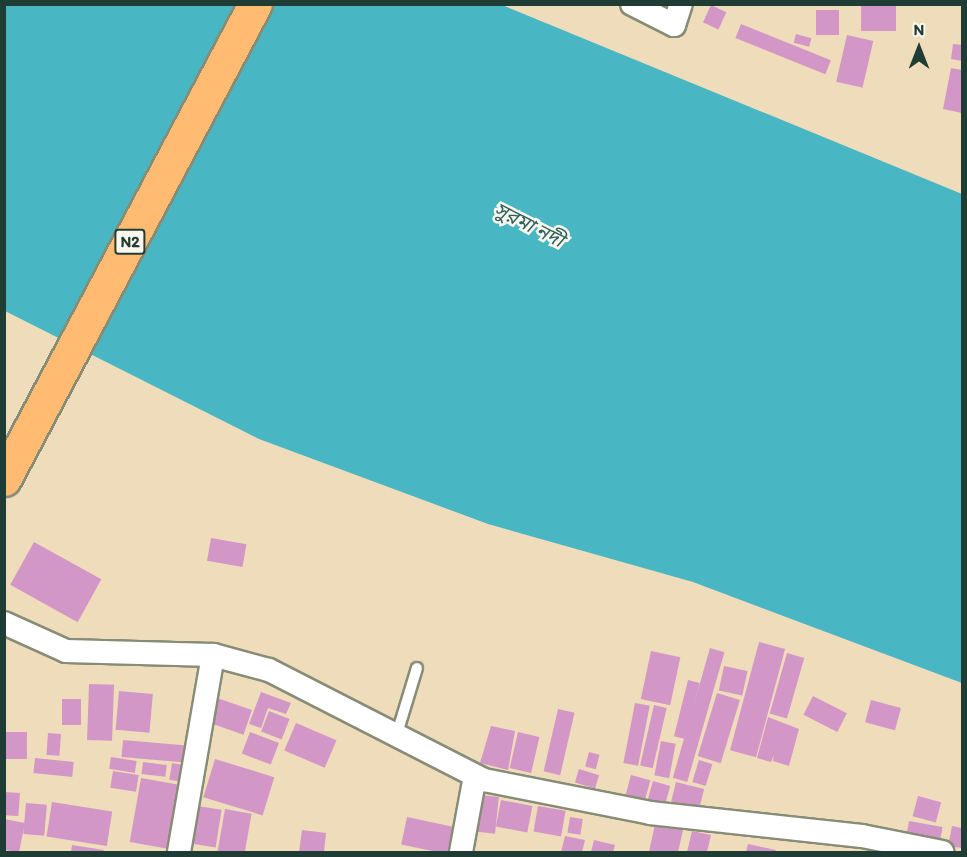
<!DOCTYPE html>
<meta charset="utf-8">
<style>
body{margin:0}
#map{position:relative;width:967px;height:857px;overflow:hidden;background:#efdcba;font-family:Itim,"Noto Sans Bengali",sans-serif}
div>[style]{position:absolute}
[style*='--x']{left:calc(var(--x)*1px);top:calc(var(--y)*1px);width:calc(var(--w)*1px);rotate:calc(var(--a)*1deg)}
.water>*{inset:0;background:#49b6c4}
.building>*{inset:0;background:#d397c7;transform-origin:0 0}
.roads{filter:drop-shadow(2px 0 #878c77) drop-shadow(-2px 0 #878c77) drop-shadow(0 2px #878c77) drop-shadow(0 -2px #878c77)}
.service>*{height:10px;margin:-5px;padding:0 5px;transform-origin:5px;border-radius:5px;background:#fff}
.minor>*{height:22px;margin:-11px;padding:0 11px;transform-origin:11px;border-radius:11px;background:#fff}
.trunk>*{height:33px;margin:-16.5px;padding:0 16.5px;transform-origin:16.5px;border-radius:16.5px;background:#ffbb71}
span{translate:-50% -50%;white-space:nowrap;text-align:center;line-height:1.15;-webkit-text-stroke:5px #fbf7ec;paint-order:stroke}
.shield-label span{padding:2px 4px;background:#fbf7ec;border:2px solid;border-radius:4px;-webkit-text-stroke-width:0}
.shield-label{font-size:16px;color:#1f3d34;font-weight:700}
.water-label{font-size:20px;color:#2c615f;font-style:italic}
.frame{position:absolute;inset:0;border:6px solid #1f3d34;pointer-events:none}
.north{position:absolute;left:889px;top:18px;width:60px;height:60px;-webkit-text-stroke:4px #fbf7ec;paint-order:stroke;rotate:0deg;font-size:16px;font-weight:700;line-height:24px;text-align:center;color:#1f3d34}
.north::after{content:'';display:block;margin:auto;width:21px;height:27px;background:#1f3d34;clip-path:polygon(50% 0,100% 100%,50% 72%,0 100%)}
</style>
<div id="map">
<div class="water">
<i style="clip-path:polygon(4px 5px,502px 5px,962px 194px,962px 683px,693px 582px,488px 524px,259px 439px,5px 311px)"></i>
</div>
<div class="building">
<i style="left:861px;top:4px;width:35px;height:27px"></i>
<i style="left:711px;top:5px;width:17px;height:19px;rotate:25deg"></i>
<i style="left:816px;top:10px;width:23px;height:25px"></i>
<i style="left:741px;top:24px;width:97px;height:15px;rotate:22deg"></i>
<i style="left:796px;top:34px;width:16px;height:9px;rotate:15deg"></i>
<i style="left:847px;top:35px;width:27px;height:48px;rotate:13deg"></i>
<i style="clip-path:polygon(953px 44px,962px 45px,962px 61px,951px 59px)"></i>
<i style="clip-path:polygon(951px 68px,962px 70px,962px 113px,943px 109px)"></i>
<i style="left:211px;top:538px;width:36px;height:23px;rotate:10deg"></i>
<i style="left:34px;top:542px;width:77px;height:49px;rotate:29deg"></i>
<i style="left:759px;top:642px;width:27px;height:112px;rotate:15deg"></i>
<i style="left:710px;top:648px;width:15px;height:135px;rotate:16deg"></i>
<i style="left:651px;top:651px;width:30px;height:49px;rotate:12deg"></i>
<i style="left:787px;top:653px;width:18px;height:63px;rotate:16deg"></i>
<i style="left:724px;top:666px;width:24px;height:25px;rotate:12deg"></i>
<i style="left:688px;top:680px;width:12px;height:58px;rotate:14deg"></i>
<i style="left:89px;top:684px;width:25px;height:56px;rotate:2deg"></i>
<i style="left:119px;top:691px;width:34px;height:39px;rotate:5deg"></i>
<i style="clip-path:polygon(261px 692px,291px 703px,286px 714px,268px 708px,261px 728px,249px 724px)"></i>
<i style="left:717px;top:693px;width:24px;height:66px;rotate:17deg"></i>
<i style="left:813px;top:696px;width:38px;height:21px;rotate:27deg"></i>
<i style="left:217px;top:698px;width:37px;height:26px;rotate:19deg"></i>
<i style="left:62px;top:699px;width:19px;height:26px"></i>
<i style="left:871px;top:700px;width:31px;height:23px;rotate:15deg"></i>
<i style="left:635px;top:703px;width:15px;height:61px;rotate:11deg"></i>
<i style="left:654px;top:705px;width:13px;height:62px;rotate:13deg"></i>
<i style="left:558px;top:709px;width:17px;height:64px;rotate:13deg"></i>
<i style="left:269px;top:711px;width:22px;height:22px;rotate:21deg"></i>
<i style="clip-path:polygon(768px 717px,799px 729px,789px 766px,773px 761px,774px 755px,771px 762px,757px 758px)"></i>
<i style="left:296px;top:723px;width:44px;height:30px;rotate:23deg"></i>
<i style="clip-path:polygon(491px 726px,515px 731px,508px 770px,480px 763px)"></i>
<i style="left:4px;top:732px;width:23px;height:27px"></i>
<i style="left:250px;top:732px;width:31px;height:23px;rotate:21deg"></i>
<i style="left:518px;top:732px;width:22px;height:37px;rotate:13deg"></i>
<i style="left:48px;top:733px;width:13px;height:22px;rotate:4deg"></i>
<i style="left:123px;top:740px;width:64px;height:17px;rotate:5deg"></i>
<i style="left:661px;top:741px;width:15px;height:35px;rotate:11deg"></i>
<i style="left:589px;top:752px;width:11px;height:15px;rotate:15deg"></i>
<i style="left:111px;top:757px;width:26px;height:12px;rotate:9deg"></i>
<i style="left:35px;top:758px;width:39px;height:15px;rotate:6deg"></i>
<i style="left:215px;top:759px;width:62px;height:40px;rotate:17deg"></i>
<i style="left:699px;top:760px;width:14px;height:23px;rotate:17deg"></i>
<i style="left:143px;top:762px;width:24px;height:12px;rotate:7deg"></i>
<i style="left:172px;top:763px;width:12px;height:17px;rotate:9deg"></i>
<i style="left:579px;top:769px;width:21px;height:14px;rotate:17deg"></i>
<i style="left:113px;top:771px;width:26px;height:17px;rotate:9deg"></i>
<i style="left:631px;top:775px;width:20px;height:25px;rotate:15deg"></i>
<i style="left:141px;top:778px;width:40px;height:65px;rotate:10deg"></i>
<i style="left:653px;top:781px;width:18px;height:20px;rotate:16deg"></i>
<i style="left:676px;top:782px;width:29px;height:20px;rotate:14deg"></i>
<i style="left:4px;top:792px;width:16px;height:23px;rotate:4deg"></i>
<i style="left:481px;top:795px;width:18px;height:37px;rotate:6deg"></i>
<i style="left:918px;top:796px;width:24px;height:21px;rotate:15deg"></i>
<i style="left:501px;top:800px;width:32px;height:27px;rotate:11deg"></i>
<i style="left:52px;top:802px;width:61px;height:35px;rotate:9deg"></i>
<i style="left:26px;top:803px;width:21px;height:31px;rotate:5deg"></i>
<i style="left:191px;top:805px;width:31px;height:38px;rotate:9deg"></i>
<i style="left:538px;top:806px;width:28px;height:26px;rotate:10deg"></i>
<i style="left:225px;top:809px;width:27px;height:44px;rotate:10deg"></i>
<i style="left:407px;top:817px;width:48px;height:28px;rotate:12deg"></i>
<i style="left:570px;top:817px;width:13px;height:16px;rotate:9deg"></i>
<i style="clip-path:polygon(4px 819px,25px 823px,19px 852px,4px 850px)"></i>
<i style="left:909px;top:821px;width:34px;height:18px;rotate:10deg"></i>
<i style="clip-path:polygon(655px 824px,683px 830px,678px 852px,649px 852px)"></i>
<i style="clip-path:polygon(952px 826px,962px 828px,962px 848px,948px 846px)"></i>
<i style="clip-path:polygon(302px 830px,326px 833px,324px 852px,299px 852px)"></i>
<i style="clip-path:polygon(692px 831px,711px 835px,707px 852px,687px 852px)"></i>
<i style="clip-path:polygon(565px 836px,585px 840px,582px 852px,561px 852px)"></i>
<i style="clip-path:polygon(594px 840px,615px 845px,613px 852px,591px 852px)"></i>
<i style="clip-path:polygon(748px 844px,776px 850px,775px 852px,746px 852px)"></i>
<i style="clip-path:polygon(72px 845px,104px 850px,103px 852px,71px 852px)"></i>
</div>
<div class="roads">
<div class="service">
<i style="--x:396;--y:737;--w:72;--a:-73.1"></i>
</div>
<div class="minor">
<i style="--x:632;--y:4;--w:47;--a:26.6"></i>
<i style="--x:674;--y:25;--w:22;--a:-72"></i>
<i style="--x:4;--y:623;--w:68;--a:24.3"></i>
<i style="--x:66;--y:651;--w:147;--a:1.6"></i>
<i style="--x:213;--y:655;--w:58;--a:15"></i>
<i style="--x:269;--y:670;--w:242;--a:27.1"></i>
<i style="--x:484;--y:780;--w:169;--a:11.2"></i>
<i style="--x:650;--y:813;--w:213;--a:6.2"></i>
<i style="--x:862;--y:836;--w:82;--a:11.3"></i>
<i style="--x:179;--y:852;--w:200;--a:-80.2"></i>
<i style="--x:461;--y:852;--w:77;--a:-79.6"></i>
</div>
<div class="trunk">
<i style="--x:4;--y:479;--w:537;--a:-62.15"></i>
</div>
</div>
<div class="shield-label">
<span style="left:130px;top:242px">N2</span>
</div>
<div class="water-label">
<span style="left:529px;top:225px;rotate:27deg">সুরমা নদী</span>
</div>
<div class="frame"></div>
<div class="north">N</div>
</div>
